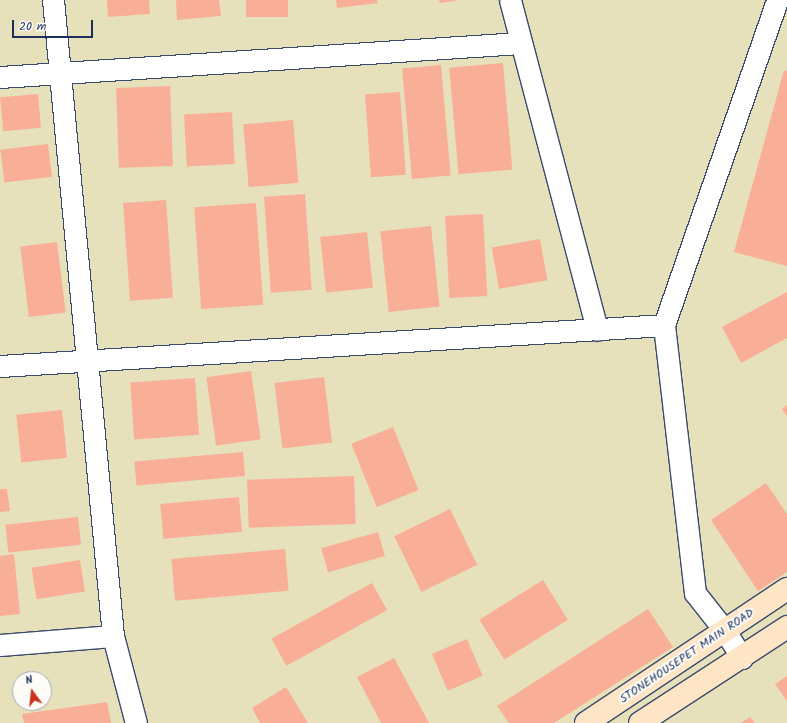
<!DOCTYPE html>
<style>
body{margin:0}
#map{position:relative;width:787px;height:723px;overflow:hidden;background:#e6e0bb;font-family:Kalam,sans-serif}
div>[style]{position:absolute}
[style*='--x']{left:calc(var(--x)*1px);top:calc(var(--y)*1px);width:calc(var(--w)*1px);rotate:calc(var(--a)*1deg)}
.building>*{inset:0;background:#f9ae98;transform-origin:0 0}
.roads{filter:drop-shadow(1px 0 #394a6c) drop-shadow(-1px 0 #394a6c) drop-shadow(0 1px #394a6c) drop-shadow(0 -1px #394a6c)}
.street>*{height:21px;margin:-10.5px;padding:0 10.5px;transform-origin:10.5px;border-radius:10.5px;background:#fff}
.secondary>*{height:22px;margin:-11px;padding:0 11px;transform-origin:11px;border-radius:11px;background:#fee5c5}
span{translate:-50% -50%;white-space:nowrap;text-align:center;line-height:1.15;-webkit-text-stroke:4px #fdfcf7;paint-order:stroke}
.street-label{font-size:12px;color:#1b2f5e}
.north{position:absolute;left:12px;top:671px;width:40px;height:40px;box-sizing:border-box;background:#fdfcf7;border:1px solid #a3aaba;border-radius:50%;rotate:345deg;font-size:11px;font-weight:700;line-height:16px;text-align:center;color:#1b2f5e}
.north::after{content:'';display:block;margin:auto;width:14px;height:18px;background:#c8321e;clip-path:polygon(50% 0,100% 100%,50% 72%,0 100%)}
.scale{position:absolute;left:12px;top:20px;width:81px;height:18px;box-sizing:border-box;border:2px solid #1b2f5e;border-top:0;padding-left:5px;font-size:12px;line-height:14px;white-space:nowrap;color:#1b2f5e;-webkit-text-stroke:3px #fdfcf7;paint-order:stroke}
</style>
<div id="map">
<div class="building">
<i style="clip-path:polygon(107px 0,149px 0,150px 14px,108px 17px)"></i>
<i style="clip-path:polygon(176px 0,219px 0,221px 16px,177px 20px)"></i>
<i style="left:246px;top:0;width:42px;height:17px"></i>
<i style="clip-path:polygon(336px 0,377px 0,378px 3px,337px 8px)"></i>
<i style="clip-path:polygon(439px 0,455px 0,455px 1px,440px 3px)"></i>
<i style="left:503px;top:63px;width:107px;height:54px;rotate:85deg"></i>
<i style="left:441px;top:65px;width:111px;height:39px;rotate:85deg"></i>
<i style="clip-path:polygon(784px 70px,787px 71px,787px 266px,734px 252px)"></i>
<i style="left:170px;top:86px;width:80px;height:54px;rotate:88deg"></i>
<i style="left:400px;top:92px;width:83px;height:35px;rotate:86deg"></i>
<i style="left:38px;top:94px;width:34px;height:38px;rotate:85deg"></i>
<i style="left:232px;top:112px;width:52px;height:48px;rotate:87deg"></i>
<i style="left:293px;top:120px;width:63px;height:50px;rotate:85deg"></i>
<i style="left:48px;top:144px;width:33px;height:48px;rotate:83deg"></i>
<i style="left:305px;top:194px;width:96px;height:41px;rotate:86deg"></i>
<i style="left:166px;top:200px;width:98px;height:43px;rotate:86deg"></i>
<i style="left:256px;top:203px;width:102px;height:62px;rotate:86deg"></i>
<i style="left:483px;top:214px;width:82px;height:38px;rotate:87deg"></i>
<i style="left:431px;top:226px;width:81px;height:51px;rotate:84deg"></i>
<i style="left:367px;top:232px;width:56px;height:47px;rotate:84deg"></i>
<i style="left:540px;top:239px;width:42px;height:49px;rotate:80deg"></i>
<i style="left:57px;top:242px;width:71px;height:37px;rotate:83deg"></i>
<i style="clip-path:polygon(787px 292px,787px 338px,741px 363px,722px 327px)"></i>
<i style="left:251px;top:371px;width:69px;height:45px;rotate:82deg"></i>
<i style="left:324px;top:377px;width:66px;height:50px;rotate:83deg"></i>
<i style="left:195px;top:378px;width:57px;height:65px;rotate:86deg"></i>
<i style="clip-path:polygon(787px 405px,787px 416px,782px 409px)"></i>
<i style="left:62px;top:410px;width:48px;height:46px;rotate:84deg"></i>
<i style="left:393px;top:427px;width:68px;height:45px;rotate:68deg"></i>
<i style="left:243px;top:452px;width:24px;height:109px;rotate:85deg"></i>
<i style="left:354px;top:476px;width:48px;height:107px;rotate:88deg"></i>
<i style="clip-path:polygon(766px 483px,787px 514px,787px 572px,758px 591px,711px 520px)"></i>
<i style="clip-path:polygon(0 489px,7px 489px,10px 511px,0 512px)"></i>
<i style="left:239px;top:497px;width:35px;height:79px;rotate:85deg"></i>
<i style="left:450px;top:509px;width:62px;height:62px;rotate:64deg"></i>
<i style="left:78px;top:517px;width:28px;height:73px;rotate:84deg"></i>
<i style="left:378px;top:532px;width:25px;height:59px;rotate:74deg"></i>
<i style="left:285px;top:549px;width:42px;height:114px;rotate:85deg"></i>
<i style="clip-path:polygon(14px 554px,20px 614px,0 616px,0 556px)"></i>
<i style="left:80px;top:560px;width:32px;height:49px;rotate:81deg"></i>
<i style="left:543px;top:580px;width:47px;height:75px;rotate:58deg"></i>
<i style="left:372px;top:583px;width:31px;height:115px;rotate:61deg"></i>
<i style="clip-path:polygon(648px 609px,673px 647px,554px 723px,509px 723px,497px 706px)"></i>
<i style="left:467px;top:639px;width:40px;height:38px;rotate:67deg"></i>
<i style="clip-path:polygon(394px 658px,429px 723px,381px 723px,357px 677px)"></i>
<i style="clip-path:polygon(787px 676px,787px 701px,775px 684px)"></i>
<i style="clip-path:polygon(286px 687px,308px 723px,260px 723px,252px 708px)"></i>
<i style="clip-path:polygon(107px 702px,111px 723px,24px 723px,22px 714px)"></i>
<i style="clip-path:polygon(750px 717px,755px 723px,741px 723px)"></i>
</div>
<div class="roads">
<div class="street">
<i style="--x:53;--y:0;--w:639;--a:84.61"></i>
<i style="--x:113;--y:636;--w:90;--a:75.2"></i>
<i style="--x:510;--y:0;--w:341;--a:75.2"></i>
<i style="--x:0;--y:77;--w:521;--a:-3.74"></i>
<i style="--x:0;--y:366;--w:665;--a:-3.53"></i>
<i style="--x:0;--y:645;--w:113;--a:-4.6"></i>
<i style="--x:742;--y:658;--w:32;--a:-122"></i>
<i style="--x:725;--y:631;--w:48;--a:-128.3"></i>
<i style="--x:695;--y:593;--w:270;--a:-96.6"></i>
<i style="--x:664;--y:325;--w:344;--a:-70.8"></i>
</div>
<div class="secondary">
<i style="--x:586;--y:723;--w:242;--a:-33.7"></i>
<i style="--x:640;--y:723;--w:176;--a:-33.1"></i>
</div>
</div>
<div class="street-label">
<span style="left:687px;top:656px;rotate:-34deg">STONEHOUSEPET MAIN ROAD</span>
</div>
<div class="north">N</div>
<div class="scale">20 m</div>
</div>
